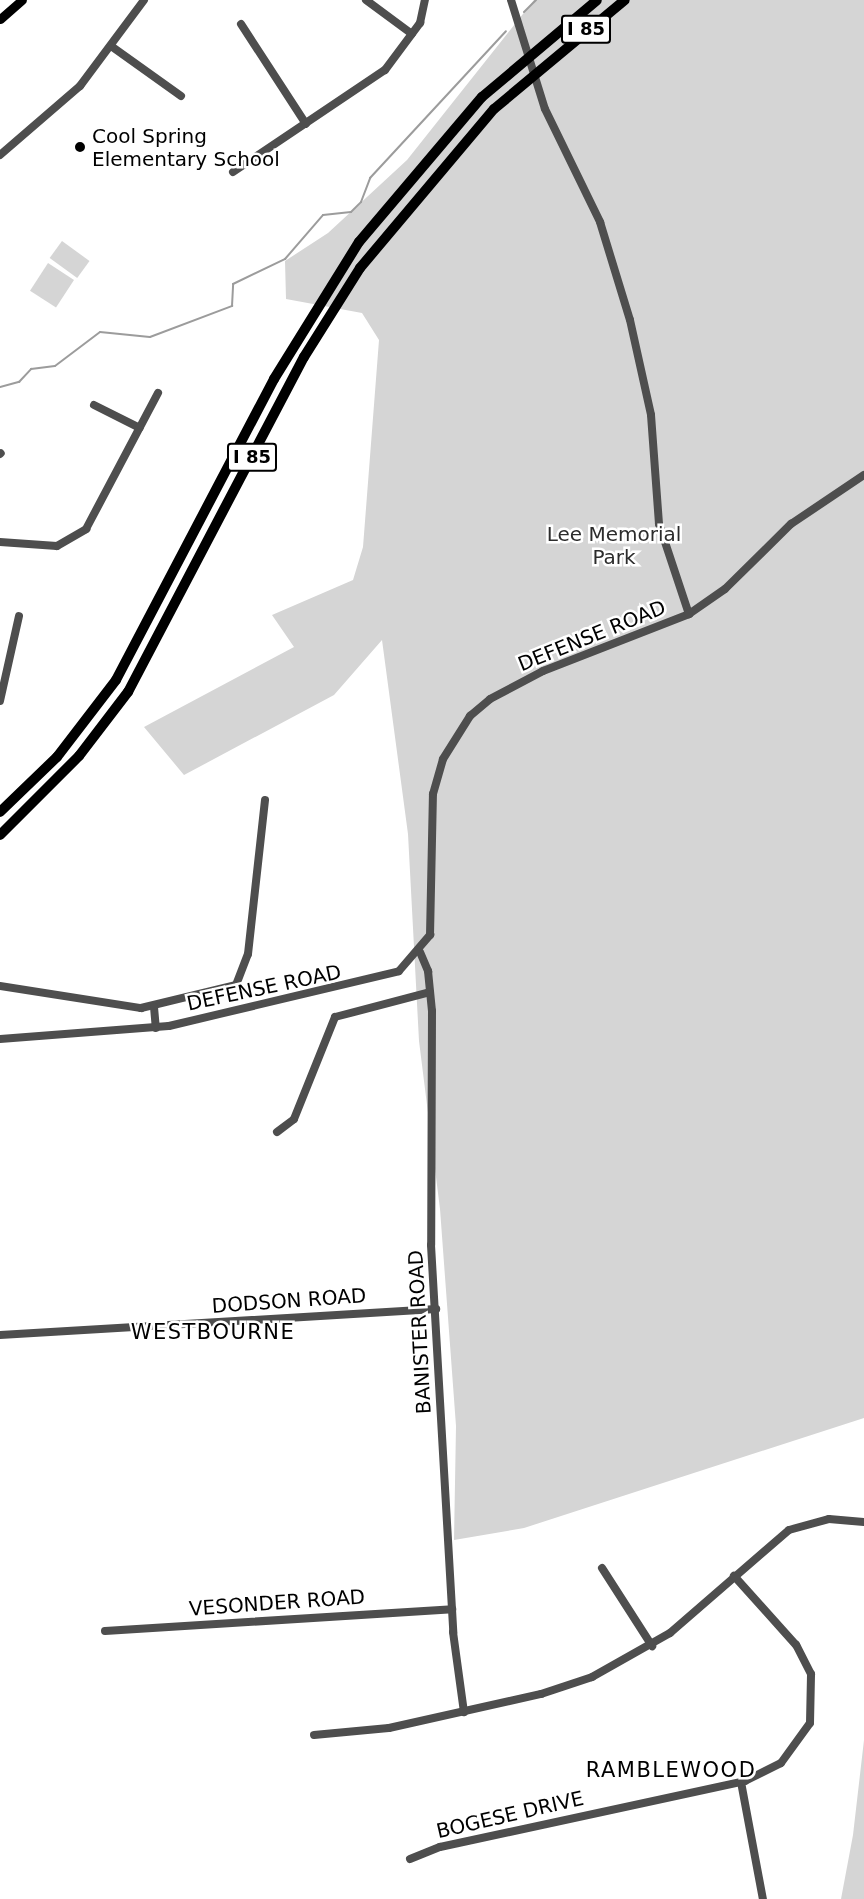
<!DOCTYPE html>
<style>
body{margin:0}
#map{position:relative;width:864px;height:1899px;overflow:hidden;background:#fff;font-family:"DejaVu Sans",sans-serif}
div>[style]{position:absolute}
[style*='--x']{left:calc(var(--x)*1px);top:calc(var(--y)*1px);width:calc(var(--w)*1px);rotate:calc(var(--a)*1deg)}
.green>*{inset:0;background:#d5d5d5;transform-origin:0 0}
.stream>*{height:2px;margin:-1px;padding:0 1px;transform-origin:1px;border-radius:1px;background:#9c9c9c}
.minor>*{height:8px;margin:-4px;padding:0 4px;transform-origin:4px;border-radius:4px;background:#4e4e4e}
.major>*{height:9px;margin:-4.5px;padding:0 4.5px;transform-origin:4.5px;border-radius:4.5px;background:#000}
.highway>*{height:10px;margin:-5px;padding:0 5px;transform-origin:5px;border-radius:5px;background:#000}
.dots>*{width:16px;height:16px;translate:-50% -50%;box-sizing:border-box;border:3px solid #fff;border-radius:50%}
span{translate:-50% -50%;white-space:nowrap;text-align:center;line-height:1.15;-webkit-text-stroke:5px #fff;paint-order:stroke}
.shield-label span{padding:2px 4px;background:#fff;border:2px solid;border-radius:4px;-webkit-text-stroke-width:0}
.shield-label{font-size:18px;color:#000;font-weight:700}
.poi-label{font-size:20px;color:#000}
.left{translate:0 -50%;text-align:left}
.park-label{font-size:20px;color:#2c2c2c}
.street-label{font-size:20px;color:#000}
.neighbourhood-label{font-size:21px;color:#000;letter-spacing:1.5px}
</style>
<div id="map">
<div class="green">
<i style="clip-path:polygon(534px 0,864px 0,864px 1418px,524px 1528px,454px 1540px,456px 1426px,440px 1209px,419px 1041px,408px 834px,382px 640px,334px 695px,184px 775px,144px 727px,294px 647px,272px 615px,353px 580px,363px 547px,379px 340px,362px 313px,286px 299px,285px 261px,328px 233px,407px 160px)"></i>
<i style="left:62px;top:241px;width:34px;height:21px;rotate:36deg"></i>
<i style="left:48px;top:263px;width:31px;height:33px;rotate:33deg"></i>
<i style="clip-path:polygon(864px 1740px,864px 1899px,841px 1899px,853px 1835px)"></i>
</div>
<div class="stream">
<i style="--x:524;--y:12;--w:17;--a:-45"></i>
<i style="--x:0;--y:387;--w:20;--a:-15"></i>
<i style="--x:19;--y:382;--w:18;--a:-47"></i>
<i style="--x:31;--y:369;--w:24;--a:-7"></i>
<i style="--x:55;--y:366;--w:56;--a:-37.1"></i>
<i style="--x:100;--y:332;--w:50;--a:5.7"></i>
<i style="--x:150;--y:337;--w:88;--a:-20.7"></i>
<i style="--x:232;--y:306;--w:22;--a:-87"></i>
<i style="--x:233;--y:284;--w:58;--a:-25.7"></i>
<i style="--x:285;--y:259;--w:58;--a:-49.2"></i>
<i style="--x:323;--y:215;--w:28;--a:-6"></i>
<i style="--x:351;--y:212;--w:14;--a:-45"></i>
<i style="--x:361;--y:202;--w:26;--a:-69"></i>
<i style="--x:370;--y:178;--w:200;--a:-47.2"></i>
</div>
<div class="minor">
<i style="--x:366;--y:0;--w:57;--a:36.5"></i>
<i style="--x:511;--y:0;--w:114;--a:72.7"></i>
<i style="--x:545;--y:109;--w:126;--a:64"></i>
<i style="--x:600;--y:222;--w:102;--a:73"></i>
<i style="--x:630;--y:320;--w:97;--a:77.5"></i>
<i style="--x:651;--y:415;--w:109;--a:85.8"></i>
<i style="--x:659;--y:524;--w:95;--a:71.6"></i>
<i style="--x:241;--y:24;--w:119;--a:57"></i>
<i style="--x:111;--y:46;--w:86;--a:35.5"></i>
<i style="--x:0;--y:155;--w:106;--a:-40.8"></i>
<i style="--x:80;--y:86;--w:107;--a:-53.3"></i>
<i style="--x:233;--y:172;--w:183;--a:-33.9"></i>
<i style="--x:385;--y:70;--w:59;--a:-53.3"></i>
<i style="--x:420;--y:23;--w:24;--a:-78"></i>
<i style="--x:94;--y:405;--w:51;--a:26.6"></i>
<i style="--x:0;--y:454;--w:1;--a:-45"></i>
<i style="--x:0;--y:542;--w:57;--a:4"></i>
<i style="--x:57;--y:546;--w:34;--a:-30"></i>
<i style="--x:86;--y:529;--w:154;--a:-62.1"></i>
<i style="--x:0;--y:701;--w:87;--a:-77.4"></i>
<i style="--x:420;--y:952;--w:21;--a:67"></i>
<i style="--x:428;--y:971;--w:40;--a:84.3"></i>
<i style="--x:432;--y:1011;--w:234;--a:90.2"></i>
<i style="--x:431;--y:1245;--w:388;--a:86.7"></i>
<i style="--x:453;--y:1632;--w:81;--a:82.2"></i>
<i style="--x:0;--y:986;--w:143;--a:8.9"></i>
<i style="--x:141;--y:1008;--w:98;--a:-13.6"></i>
<i style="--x:236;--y:985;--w:33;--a:-69"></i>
<i style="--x:248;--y:954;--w:155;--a:-83.7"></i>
<i style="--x:154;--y:1007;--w:21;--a:85"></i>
<i style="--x:0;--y:1039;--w:169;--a:-4.4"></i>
<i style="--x:169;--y:1026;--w:236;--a:-13.4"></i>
<i style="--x:399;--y:971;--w:48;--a:-49.3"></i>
<i style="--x:430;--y:935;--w:141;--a:-88.8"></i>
<i style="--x:433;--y:794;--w:36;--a:-74"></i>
<i style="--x:443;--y:759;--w:51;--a:-57.9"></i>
<i style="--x:470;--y:716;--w:26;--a:-40"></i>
<i style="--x:490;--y:699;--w:60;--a:-27.8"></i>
<i style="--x:543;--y:671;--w:157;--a:-21.3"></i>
<i style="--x:689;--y:614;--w:44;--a:-34.8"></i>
<i style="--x:725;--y:589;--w:93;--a:-44.6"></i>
<i style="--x:791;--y:524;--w:88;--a:-33.9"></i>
<i style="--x:277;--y:1132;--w:21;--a:-37"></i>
<i style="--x:294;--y:1119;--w:110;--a:-68.1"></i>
<i style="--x:335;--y:1017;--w:98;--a:-14.7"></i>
<i style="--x:0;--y:1335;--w:437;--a:-3.4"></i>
<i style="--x:602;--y:1568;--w:93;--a:57.3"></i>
<i style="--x:105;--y:1631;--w:348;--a:-3.6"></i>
<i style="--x:314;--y:1735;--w:75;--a:-5.3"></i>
<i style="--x:389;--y:1728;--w:156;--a:-12.6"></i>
<i style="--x:541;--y:1694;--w:54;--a:-18.4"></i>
<i style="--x:592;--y:1677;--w:90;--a:-29.4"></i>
<i style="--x:670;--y:1633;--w:157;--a:-40.9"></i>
<i style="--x:789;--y:1530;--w:41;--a:-15.4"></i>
<i style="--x:829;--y:1519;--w:35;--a:5"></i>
<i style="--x:741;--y:1782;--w:119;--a:79.4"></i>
<i style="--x:410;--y:1859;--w:32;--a:-22"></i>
<i style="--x:440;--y:1847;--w:312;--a:-12.2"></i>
<i style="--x:745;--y:1781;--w:40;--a:-26.6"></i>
<i style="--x:781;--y:1763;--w:49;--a:-54.1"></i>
<i style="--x:810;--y:1723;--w:49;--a:-88.8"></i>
<i style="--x:811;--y:1674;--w:33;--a:-117"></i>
<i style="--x:796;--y:1645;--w:93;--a:-131.9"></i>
</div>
<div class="major">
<i style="--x:0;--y:19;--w:29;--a:-41"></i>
</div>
<div class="highway">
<i style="--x:0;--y:812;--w:79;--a:-44"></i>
<i style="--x:57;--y:757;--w:97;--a:-52.5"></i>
<i style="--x:116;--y:680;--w:340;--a:-62.3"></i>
<i style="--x:274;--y:379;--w:161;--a:-58.2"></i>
<i style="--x:359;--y:242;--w:190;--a:-49.7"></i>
<i style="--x:482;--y:97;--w:150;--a:-40.1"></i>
<i style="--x:0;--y:835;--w:112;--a:-45"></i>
<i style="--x:79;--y:756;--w:81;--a:-52.6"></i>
<i style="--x:128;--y:692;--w:378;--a:-62.3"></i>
<i style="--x:304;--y:357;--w:105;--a:-57.8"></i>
<i style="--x:360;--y:268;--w:208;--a:-49.9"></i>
<i style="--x:494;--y:109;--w:170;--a:-39.8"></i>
</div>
<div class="dots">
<i style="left:80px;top:147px;background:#000"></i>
</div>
<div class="shield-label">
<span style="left:586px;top:29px">I 85</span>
<span style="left:252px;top:457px">I 85</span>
</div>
<div class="poi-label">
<span class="left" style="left:92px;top:148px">Cool Spring<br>Elementary School</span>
</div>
<div class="park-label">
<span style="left:614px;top:546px">Lee Memorial<br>Park</span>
</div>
<div class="street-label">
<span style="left:592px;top:636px;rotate:-22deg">DEFENSE ROAD</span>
<span style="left:264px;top:988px;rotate:-12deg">DEFENSE ROAD</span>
<span style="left:289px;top:1301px;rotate:-4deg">DODSON ROAD</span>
<span style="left:420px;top:1332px;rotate:-93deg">BANISTER ROAD</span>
<span style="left:277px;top:1603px;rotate:-4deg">VESONDER ROAD</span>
<span style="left:510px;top:1815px;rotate:-13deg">BOGESE DRIVE</span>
</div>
<div class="neighbourhood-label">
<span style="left:213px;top:1332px">WESTBOURNE</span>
<span style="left:671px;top:1770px">RAMBLEWOOD</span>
</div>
</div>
